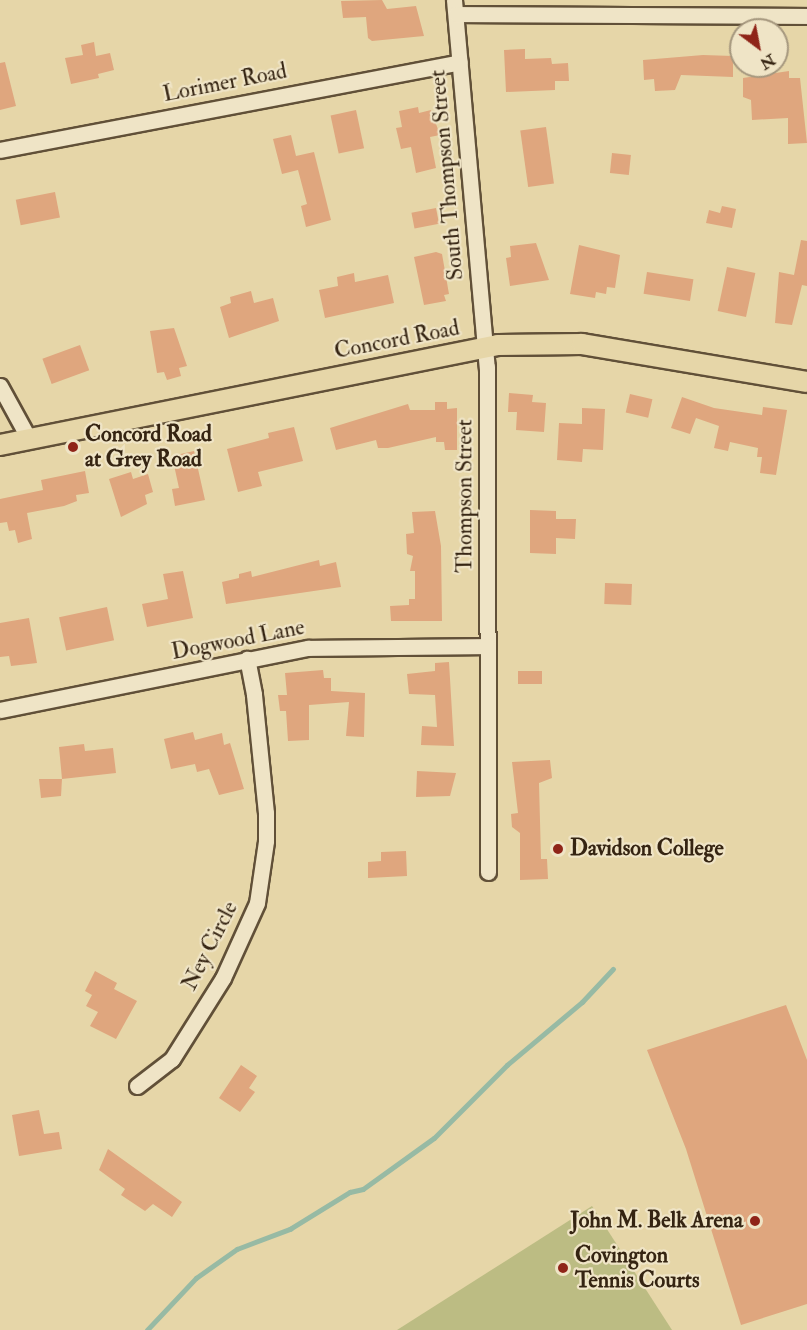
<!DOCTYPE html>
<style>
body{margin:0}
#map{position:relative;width:807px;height:1330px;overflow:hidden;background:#e6d6a8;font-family:"IM FELL Double Pica",serif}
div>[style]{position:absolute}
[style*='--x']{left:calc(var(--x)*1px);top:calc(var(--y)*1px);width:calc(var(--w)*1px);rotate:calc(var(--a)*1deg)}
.green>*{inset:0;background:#bcbc83}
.stream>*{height:4.5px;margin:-2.25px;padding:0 2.25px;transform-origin:2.25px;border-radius:2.25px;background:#97baa4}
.building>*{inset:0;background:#dfa67e;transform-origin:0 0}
.roads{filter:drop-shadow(2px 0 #615038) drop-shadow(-2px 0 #615038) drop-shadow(0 2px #615038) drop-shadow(0 -2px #615038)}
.minor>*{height:15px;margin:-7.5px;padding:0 7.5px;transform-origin:7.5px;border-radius:7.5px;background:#efe4c6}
.major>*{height:20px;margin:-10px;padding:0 10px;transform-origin:10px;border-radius:10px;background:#e6d6a8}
.dots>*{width:16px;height:16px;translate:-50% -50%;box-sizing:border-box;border:3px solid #efe4c6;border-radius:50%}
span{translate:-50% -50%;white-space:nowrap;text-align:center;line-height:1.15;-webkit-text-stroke:4.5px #efe4c6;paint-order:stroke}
.street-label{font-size:22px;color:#352412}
.poi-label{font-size:22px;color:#352412;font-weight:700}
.left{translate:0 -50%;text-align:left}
.right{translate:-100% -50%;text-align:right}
.north{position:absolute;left:729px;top:18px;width:60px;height:60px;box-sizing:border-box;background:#efe4c6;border:2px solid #a5977e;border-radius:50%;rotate:148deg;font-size:16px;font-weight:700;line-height:24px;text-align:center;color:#352412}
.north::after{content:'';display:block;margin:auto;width:21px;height:27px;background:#8f2418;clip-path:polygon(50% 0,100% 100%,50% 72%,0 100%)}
</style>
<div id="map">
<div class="green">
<i style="clip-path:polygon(592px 1206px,672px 1330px,397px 1330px)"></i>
</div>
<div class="stream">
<i style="--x:147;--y:1330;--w:71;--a:-46.7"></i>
<i style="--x:196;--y:1278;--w:50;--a:-35.3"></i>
<i style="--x:237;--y:1249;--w:57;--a:-20.7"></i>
<i style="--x:290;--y:1229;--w:70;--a:-31.7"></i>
<i style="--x:350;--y:1192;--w:13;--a:-13"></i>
<i style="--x:363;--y:1189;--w:87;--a:-35.7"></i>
<i style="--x:434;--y:1138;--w:103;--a:-45"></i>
<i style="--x:507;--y:1065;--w:98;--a:-40"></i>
<i style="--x:582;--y:1002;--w:45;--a:-46.8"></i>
</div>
<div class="building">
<i style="clip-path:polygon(382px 0,387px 9px,416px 6px,424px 36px,372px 41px,368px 38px,366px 17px,343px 18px,341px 1px)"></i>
<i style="clip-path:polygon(94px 42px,96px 56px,110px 53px,114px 70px,98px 74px,99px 78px,71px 84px,65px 58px,83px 55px,81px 45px)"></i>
<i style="clip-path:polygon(525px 49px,525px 59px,551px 58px,552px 64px,568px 63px,569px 81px,555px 81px,555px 90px,506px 92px,504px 50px)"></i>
<i style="clip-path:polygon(703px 55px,733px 56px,733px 77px,681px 75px,675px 90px,655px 91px,654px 79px,644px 80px,643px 60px)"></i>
<i style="clip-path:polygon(5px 62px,16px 106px,0 110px,0 63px)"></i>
<i style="clip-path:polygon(789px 71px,789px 78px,800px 78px,807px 143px,788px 144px,788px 118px,752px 120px,751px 100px,743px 97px,743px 78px)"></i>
<i style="clip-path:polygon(418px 107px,419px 113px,431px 110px,440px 135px,430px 137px,436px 168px,416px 173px,411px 147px,401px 149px,396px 128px,402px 127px,399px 111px)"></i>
<i style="left:356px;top:110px;width:39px;height:26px;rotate:78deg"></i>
<i style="left:546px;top:127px;width:57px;height:26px;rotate:82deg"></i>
<i style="clip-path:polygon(291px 135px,296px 156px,314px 152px,331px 220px,306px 227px,301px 206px,307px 204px,298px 170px,282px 174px,273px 139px)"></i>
<i style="left:612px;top:153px;width:19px;height:20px;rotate:6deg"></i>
<i style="left:55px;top:192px;width:26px;height:40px;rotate:79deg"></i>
<i style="clip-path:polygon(722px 206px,736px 209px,732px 228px,706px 223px,709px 210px,720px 213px)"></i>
<i style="left:436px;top:208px;width:16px;height:25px;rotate:79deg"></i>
<i style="clip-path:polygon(801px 240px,807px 241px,807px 286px,802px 285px,792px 325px,775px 323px,779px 272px,794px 275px)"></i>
<i style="clip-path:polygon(536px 243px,549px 280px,510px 286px,506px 258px,511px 257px,510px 246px)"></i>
<i style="clip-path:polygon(579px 245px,620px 255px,615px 288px,607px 287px,606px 294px,596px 292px,595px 298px,570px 294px)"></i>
<i style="clip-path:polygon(436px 252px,442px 254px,449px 294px,444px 295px,446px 301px,424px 305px,414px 257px)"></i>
<i style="left:727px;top:267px;width:29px;height:45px;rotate:12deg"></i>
<i style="left:647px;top:272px;width:47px;height:22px;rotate:9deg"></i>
<i style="clip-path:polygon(354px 273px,355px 282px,388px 275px,394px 303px,325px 318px,319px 290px,338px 286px,337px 277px)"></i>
<i style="clip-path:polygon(251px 291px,254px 303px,273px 298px,279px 321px,229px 338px,220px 307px,231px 303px,230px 297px)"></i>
<i style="clip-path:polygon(174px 328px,187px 366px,179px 368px,181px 376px,167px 380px,164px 372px,157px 373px,150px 331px)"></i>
<i style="left:80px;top:345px;width:27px;height:40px;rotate:70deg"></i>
<i style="clip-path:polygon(509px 393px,533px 395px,532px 402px,546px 403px,544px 432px,516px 430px,517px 412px,508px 412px)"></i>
<i style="left:630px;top:394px;width:23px;height:19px;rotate:13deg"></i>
<i style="clip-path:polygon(682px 397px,714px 408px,762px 415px,763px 407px,787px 410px,776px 475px,760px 473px,762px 457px,757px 457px,758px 448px,730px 442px,728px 451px,714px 448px,719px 426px,696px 418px,690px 434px,671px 428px)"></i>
<i style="clip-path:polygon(435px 402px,447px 402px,447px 409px,457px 408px,457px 450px,445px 450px,444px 442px,436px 442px,436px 437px,388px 448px,378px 448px,376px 440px,336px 450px,330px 428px,408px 404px,410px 410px,435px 410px)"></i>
<i style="clip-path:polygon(582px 408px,605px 409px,603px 450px,583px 449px,582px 462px,557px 460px,559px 423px,582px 424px)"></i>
<i style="clip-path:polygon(294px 427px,303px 461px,258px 472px,262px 486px,238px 492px,227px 449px,269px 438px,268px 433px)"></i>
<i style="clip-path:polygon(194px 451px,205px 500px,175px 506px,172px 489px,179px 488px,172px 456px)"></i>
<i style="clip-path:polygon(85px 471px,89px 493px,76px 495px,77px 501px,64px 506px,27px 513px,32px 539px,18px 543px,15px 530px,9px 531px,7px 522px,0 523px,0 499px,43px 490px,41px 480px)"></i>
<i style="clip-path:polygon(131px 472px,133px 479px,148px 474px,153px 492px,145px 495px,147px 504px,121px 517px,109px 479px)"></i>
<i style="clip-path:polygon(530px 510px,556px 511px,556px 519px,576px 519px,575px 539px,556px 538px,556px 554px,530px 553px)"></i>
<i style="clip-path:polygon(435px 511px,441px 546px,442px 621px,391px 621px,390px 606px,409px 605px,409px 599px,415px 599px,415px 571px,410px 571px,413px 556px,407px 554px,406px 534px,414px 533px,412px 512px)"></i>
<i style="clip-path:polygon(319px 560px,320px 566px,336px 562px,341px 587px,226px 604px,222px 582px,239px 578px,239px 574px,251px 571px,252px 577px)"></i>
<i style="clip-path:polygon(183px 571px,193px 618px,147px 627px,142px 604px,168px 599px,163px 574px)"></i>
<i style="left:605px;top:583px;width:27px;height:21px;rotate:2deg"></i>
<i style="left:107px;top:607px;width:34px;height:49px;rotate:78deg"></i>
<i style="clip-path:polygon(29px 618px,37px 663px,11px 666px,9px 656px,0 657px,0 623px)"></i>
<i style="clip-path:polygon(449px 662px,454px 746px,421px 745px,422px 726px,437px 727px,435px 695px,409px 694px,407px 674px,435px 671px,435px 663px)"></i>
<i style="clip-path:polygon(323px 670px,324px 678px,331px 678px,331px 691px,365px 693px,364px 737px,346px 736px,349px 702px,309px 705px,309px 740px,288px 741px,286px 711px,280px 711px,278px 695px,287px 695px,285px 673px)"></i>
<i style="left:542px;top:671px;width:13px;height:24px;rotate:90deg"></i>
<i style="clip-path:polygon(193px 732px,195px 740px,222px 733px,224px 745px,230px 743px,244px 789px,219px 795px,209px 769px,197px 772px,195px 764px,171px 769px,164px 739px)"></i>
<i style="clip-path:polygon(84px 744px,85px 751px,113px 748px,116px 773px,62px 779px,59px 747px)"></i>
<i style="clip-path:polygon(550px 760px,552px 778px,539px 783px,541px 859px,547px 859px,548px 879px,520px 880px,520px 833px,512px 827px,511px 814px,518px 813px,512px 762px)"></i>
<i style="clip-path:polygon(417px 771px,456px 773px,450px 796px,416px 797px)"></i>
<i style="clip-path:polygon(39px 779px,62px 779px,61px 796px,41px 798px)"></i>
<i style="clip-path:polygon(406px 851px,407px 876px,368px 878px,368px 862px,381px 861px,381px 852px)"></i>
<i style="clip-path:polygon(95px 971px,117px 983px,114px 989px,137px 1001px,116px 1039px,90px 1026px,98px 1012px,86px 1006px,92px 995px,85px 991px)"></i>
<i style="clip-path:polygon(786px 1005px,807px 1060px,807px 1304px,741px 1325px,686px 1149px,647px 1050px)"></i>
<i style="clip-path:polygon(241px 1065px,257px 1076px,249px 1088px,255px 1092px,240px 1112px,219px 1098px)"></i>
<i style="clip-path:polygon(39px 1110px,44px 1134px,59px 1132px,62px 1149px,19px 1156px,12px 1115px)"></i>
<i style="clip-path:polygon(108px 1149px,182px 1202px,172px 1217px,153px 1204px,145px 1211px,121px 1195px,125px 1189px,99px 1170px)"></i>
</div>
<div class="roads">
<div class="minor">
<i style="--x:454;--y:0;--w:368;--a:84.9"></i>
<i style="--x:487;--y:367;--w:505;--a:89.89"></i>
<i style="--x:456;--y:14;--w:351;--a:0.3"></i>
<i style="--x:0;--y:150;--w:468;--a:-10.8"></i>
<i style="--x:0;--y:386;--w:60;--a:61.3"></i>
<i style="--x:0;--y:710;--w:314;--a:-11.4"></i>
<i style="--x:308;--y:648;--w:179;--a:-0.6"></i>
<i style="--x:137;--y:1086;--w:44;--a:-37.6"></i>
<i style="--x:172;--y:1059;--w:96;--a:-57.8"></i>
<i style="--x:223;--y:978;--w:82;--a:-65.6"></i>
<i style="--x:257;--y:903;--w:63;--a:-81.7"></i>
<i style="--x:266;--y:841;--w:28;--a:-90"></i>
<i style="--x:266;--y:813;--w:120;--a:-95.8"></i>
<i style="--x:254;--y:694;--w:36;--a:-101"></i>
</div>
<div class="major">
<i style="--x:0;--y:445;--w:508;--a:-11.35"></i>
<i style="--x:498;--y:345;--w:84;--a:-0.7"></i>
<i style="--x:582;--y:344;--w:228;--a:9.6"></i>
</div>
</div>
<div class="dots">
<i style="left:73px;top:447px;background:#8f2418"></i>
<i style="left:558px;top:849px;background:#8f2418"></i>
<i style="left:755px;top:1221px;background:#8f2418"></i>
<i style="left:563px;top:1268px;background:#8f2418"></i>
</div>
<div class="street-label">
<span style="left:225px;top:83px;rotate:-11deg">Lorimer Road</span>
<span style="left:447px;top:175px;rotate:-95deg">South Thompson Street</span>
<span style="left:397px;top:340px;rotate:-11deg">Concord Road</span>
<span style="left:465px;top:496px;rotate:-90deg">Thompson Street</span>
<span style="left:238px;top:640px;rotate:-11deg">Dogwood Lane</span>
<span style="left:210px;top:946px;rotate:-63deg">Ney Circle</span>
</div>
<div class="poi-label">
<span class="left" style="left:85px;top:447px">Concord Road<br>at Grey Road</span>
<span class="left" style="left:570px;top:849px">Davidson College</span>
<span class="right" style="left:743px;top:1221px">John M. Belk Arena</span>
<span class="left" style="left:575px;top:1268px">Covington<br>Tennis Courts</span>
</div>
<div class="north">N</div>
</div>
